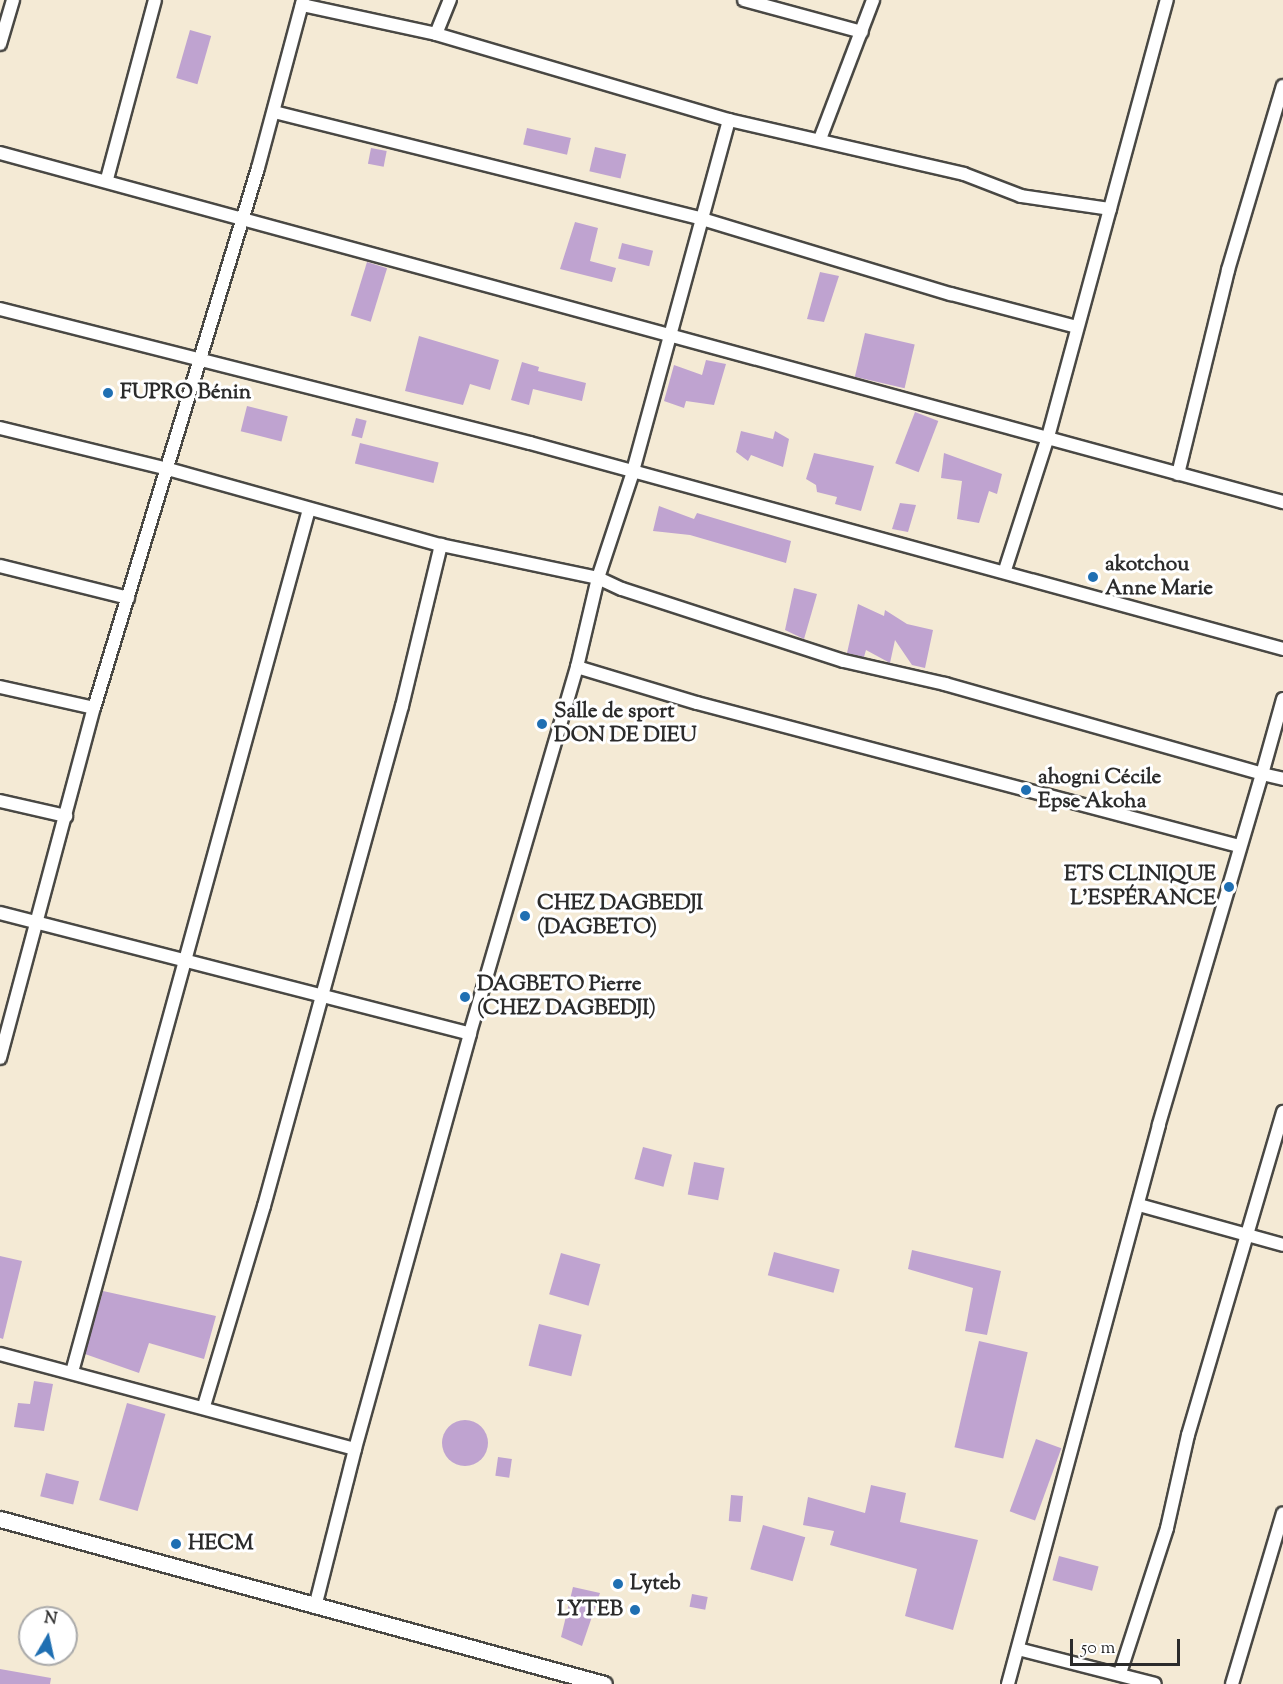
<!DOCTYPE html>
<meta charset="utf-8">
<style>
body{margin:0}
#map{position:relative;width:1283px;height:1684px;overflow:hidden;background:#f4ead5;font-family:"Sorts Mill Goudy",serif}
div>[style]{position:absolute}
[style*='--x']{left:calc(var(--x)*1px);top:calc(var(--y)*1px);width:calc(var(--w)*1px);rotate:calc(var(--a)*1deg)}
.building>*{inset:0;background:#bfa3d0;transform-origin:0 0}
.round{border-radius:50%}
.roads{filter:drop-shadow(2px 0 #494844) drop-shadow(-2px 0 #494844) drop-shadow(0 2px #494844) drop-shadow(0 -2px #494844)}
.minor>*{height:12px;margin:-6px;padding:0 6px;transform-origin:6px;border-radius:6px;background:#fff}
.tertiary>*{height:15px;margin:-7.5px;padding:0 7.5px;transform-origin:7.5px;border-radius:7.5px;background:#fff}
.dots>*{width:16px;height:16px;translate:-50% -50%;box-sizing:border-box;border:3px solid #fff;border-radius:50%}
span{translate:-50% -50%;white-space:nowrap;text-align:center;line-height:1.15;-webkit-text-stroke:6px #fff;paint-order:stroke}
.poi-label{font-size:21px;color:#2b2b2b;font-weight:700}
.left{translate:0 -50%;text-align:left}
.right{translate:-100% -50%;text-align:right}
.north{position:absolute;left:18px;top:1606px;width:60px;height:60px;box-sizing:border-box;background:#fff;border:2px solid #aaa;border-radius:50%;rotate:9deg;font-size:16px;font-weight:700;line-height:24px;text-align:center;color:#2b2b2b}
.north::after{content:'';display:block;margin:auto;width:21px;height:27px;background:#1f6fb2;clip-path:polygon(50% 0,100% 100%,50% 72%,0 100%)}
.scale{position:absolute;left:1070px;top:1639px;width:110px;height:27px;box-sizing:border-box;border:3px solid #2b2b2b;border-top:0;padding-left:8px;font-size:18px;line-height:21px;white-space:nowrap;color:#2b2b2b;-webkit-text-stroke:4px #fff;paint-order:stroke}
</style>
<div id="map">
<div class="building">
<i style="left:190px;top:30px;width:22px;height:50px;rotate:16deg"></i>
<i style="left:527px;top:128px;width:45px;height:17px;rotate:13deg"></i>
<i style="left:595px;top:147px;width:32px;height:25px;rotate:13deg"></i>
<i style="left:371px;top:148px;width:16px;height:16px;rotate:11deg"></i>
<i style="clip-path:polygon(575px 222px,598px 228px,590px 261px,616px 268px,612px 282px,560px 269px)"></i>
<i style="left:622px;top:243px;width:32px;height:16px;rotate:14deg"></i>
<i style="left:367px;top:262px;width:21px;height:56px;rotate:17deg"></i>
<i style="clip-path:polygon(820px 272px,839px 276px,824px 322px,807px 319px)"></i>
<i style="left:865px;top:333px;width:51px;height:45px;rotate:13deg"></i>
<i style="clip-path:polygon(419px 336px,499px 360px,490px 390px,470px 384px,463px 405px,405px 391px)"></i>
<i style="clip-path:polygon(706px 360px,726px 364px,714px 405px,686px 401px,684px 408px,664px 401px,674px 365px,702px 375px)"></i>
<i style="clip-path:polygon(522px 362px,539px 367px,538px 371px,586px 383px,582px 401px,533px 389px,529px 405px,511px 400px)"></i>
<i style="left:247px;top:406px;width:42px;height:26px;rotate:14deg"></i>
<i style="left:915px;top:412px;width:25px;height:55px;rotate:21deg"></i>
<i style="left:356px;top:418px;width:11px;height:18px;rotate:15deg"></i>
<i style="clip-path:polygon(741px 431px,773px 439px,775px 431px,789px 439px,783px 467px,751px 455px,748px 461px,736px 452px)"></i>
<i style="left:360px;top:443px;width:81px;height:21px;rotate:14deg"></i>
<i style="clip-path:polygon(814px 453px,874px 466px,861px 511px,835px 504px,837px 497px,817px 492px,816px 485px,806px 479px)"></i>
<i style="clip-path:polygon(944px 453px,1002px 474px,997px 494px,989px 491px,979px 523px,957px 519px,962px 481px,941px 478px)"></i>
<i style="clip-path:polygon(900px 503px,916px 505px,908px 532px,892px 529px)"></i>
<i style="clip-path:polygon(659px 506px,694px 519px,697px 513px,791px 541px,786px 563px,690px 535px,653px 531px)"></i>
<i style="clip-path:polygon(794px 588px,817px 594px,804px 639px,785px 630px)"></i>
<i style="clip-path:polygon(858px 604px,884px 616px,885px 610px,907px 624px,933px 630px,925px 668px,912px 665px,895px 640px,890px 663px,866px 650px,864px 657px,847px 653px)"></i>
<i style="left:643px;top:1147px;width:30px;height:33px;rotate:15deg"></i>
<i style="left:694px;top:1162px;width:31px;height:33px;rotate:11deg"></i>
<i style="clip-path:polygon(912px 1250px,1001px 1271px,987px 1335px,965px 1331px,973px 1288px,908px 1269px)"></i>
<i style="left:774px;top:1252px;width:68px;height:24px;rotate:15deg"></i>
<i style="left:561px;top:1253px;width:41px;height:43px;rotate:16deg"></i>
<i style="clip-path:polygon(0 1256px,22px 1261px,3px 1339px,0 1338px)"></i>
<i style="clip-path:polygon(103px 1291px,216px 1316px,204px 1359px,149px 1343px,139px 1373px,85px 1354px)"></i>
<i style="left:539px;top:1324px;width:44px;height:43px;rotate:14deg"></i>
<i style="left:979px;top:1341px;width:50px;height:109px;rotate:13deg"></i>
<i style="clip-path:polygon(34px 1381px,53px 1384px,44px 1431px,14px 1427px,18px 1403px,30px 1404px)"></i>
<i style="left:127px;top:1403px;width:40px;height:101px;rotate:16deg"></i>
<i class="round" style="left:442px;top:1420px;width:46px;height:46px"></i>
<i style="left:1036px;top:1439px;width:27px;height:77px;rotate:20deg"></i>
<i style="left:498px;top:1457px;width:14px;height:19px;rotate:8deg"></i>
<i style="left:46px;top:1473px;width:34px;height:24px;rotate:14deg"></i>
<i style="clip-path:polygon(871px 1485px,906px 1493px,900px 1522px,978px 1540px,953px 1630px,905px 1616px,917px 1569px,830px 1545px,834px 1531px,803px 1525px,808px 1497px,865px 1513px)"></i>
<i style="left:731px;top:1495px;width:12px;height:26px;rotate:5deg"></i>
<i style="left:763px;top:1525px;width:44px;height:46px;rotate:16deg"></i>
<i style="left:1059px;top:1556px;width:41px;height:25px;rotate:15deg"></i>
<i style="clip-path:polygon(573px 1587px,600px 1593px,582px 1646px,561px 1637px)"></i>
<i style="left:692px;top:1594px;width:16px;height:13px;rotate:11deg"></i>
<i style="clip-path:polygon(0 1669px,51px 1678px,50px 1684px,0 1684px)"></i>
</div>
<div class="roads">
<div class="minor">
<i style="--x:744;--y:0;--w:122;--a:15.2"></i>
<i style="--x:302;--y:5;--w:137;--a:12.2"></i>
<i style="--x:436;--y:34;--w:305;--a:16.4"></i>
<i style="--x:729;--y:120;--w:365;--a:105.3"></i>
<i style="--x:633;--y:472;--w:112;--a:108.3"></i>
<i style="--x:598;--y:578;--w:91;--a:103.3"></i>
<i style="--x:577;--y:667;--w:382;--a:106.3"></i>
<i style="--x:470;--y:1034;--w:431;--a:105.5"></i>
<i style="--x:355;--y:1449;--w:163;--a:104.2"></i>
<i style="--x:436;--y:34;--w:37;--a:-68"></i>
<i style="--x:0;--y:44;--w:46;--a:-73.5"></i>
<i style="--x:274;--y:112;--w:441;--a:14"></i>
<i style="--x:702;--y:219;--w:260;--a:16.8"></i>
<i style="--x:951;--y:294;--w:130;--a:14.7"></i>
<i style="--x:729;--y:120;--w:241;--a:12.9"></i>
<i style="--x:964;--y:174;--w:61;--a:21.1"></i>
<i style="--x:1021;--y:196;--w:90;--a:8.3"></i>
<i style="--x:820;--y:139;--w:149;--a:-69.1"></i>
<i style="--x:0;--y:153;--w:1330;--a:15.22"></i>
<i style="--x:107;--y:179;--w:185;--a:-75"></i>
<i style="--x:0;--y:309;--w:547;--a:14.19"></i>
<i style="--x:530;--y:443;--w:781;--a:15.3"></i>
<i style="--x:0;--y:428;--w:173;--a:13.7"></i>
<i style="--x:168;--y:469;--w:283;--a:15.6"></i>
<i style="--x:441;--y:545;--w:160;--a:11.9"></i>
<i style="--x:598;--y:578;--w:26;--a:25"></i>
<i style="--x:622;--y:589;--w:233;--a:18"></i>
<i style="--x:844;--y:661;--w:104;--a:12.8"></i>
<i style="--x:945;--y:684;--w:330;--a:15.8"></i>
<i style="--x:1262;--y:774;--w:366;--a:106.4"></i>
<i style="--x:1159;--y:1125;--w:579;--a:105.12"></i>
<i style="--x:1178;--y:474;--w:210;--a:-76.2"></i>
<i style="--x:1228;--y:270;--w:192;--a:-73.4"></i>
<i style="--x:0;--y:566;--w:132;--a:14"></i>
<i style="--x:1005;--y:570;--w:140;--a:-72.1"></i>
<i style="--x:1048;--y:437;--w:453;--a:-74.8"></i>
<i style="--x:577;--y:667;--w:125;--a:16.7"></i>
<i style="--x:697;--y:703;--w:561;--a:14.78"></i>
<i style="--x:0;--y:687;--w:96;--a:12.6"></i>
<i style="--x:1283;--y:699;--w:78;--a:105.6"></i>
<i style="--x:1262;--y:774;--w:22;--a:13"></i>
<i style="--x:0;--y:801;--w:68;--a:12.8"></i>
<i style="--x:0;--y:913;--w:485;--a:14.4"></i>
<i style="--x:0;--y:1058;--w:362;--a:-75"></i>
<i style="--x:94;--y:708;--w:564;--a:-73.11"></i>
<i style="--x:258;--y:168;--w:174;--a:-75"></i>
<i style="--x:1139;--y:1205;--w:149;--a:15.5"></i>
<i style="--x:0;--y:1354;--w:367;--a:15"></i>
<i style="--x:72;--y:1372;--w:895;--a:-74.64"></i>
<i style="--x:204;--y:1406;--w:209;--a:-73.3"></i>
<i style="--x:264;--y:1206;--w:519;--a:-74.57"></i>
<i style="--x:402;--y:706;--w:166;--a:-76.4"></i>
<i style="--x:1018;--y:1649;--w:141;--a:14.3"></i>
<i style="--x:1120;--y:1673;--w:152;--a:-72"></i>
<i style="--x:1167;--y:1528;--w:95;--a:-77.3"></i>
<i style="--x:1188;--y:1435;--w:337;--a:-73.6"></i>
<i style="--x:1232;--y:1684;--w:178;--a:-73.4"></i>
</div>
<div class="tertiary">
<i style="--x:0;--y:1519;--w:626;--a:15.28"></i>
</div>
</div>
<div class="dots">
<i style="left:108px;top:393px;background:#1f6fb2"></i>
<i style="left:1093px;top:577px;background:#1f6fb2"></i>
<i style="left:542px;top:724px;background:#1f6fb2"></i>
<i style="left:1026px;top:790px;background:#1f6fb2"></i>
<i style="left:1229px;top:887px;background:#1f6fb2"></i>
<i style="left:525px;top:916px;background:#1f6fb2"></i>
<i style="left:465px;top:997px;background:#1f6fb2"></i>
<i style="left:176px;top:1544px;background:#1f6fb2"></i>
<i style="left:618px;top:1584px;background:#1f6fb2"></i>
<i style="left:635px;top:1610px;background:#1f6fb2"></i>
</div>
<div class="poi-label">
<span class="left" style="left:120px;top:393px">FUPRO Bénin</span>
<span class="left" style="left:1105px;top:577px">akotchou<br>Anne Marie</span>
<span class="left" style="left:554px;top:724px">Salle de sport<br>DON DE DIEU</span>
<span class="left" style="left:1038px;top:790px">ahogni Cécile<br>Epse Akoha</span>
<span class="right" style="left:1216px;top:887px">ETS CLINIQUE<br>L’ESPÉRANCE</span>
<span class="left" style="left:537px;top:916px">CHEZ DAGBEDJI<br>(DAGBETO)</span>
<span class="left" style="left:477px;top:997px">DAGBETO Pierre<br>(CHEZ DAGBEDJI)</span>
<span class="left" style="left:188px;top:1544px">HECM</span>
<span class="left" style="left:630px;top:1584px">Lyteb</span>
<span class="right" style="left:623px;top:1610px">LYTEB</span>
</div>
<div class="north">N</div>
<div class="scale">50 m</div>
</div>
